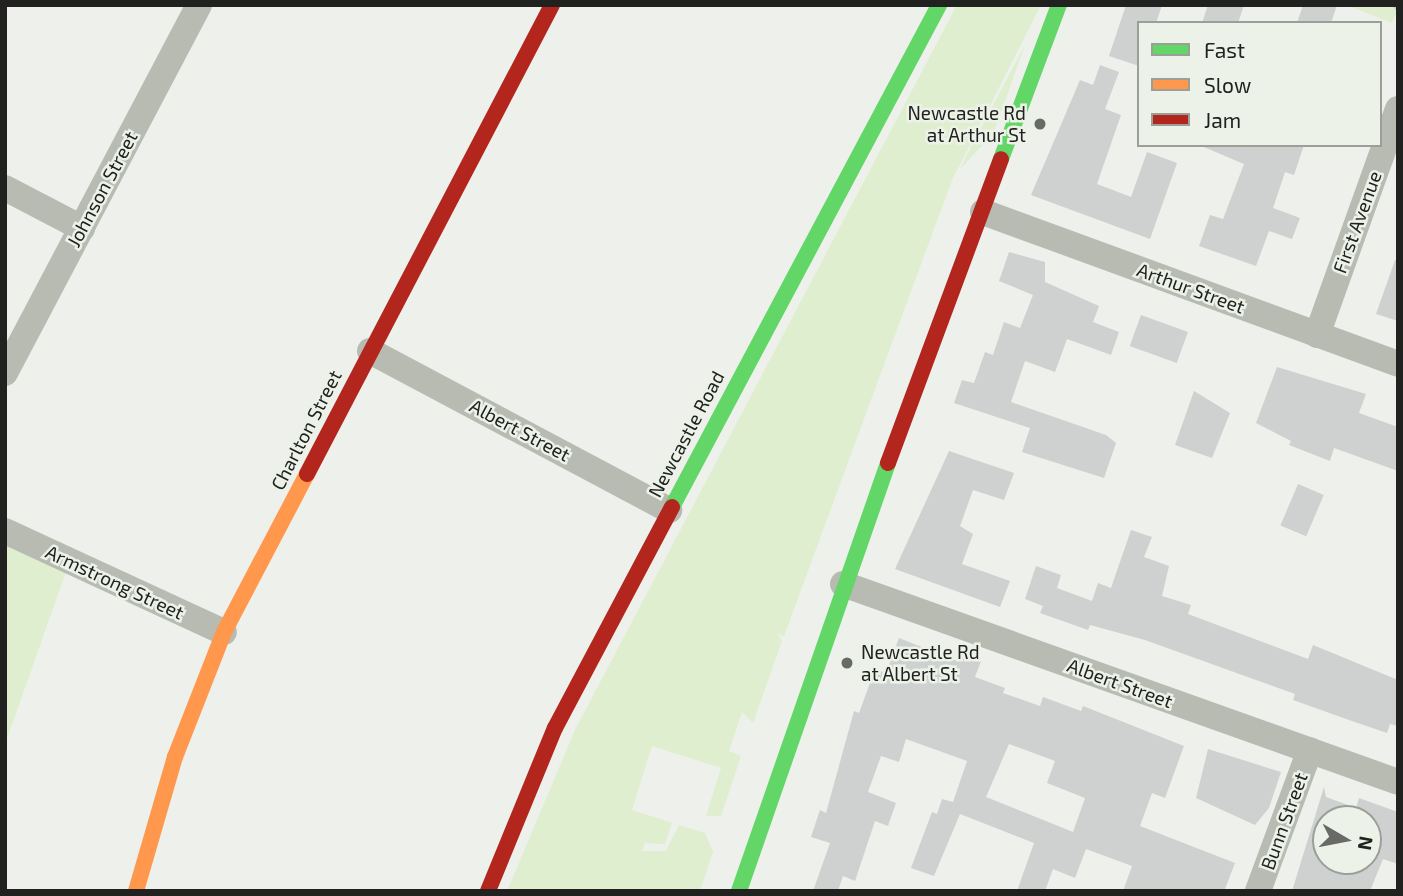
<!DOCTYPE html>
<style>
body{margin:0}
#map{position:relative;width:1403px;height:896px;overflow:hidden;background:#edf0eb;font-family:"Exo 2",sans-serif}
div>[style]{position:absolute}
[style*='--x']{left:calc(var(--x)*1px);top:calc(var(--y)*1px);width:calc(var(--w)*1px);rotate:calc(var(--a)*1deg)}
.green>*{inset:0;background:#deeece}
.stream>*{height:7px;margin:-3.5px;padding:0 3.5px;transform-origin:3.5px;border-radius:3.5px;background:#bfd5a7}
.building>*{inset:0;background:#ced1d0;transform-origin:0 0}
.street>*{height:26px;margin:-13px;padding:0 13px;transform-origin:13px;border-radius:13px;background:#b7bbb2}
.fast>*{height:16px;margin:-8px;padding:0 8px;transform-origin:8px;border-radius:8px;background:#63d668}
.slow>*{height:16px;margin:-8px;padding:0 8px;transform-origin:8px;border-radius:8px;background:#ff974d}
.jam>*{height:16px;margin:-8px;padding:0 8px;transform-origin:8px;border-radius:8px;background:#b3261e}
.dots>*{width:19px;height:19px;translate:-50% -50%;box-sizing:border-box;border:4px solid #edf2e9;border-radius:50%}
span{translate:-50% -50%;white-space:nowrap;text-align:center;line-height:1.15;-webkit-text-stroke:5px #edf2e9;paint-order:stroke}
.poi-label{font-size:19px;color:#21221f}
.right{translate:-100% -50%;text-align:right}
.left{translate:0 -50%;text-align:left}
.street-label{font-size:19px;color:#21221f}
.frame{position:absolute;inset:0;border:7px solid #21221f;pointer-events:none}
.legend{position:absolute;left:1137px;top:21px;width:245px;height:126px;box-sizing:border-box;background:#edf2e9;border:2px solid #9b9f98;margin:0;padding:9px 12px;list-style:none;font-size:21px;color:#21221f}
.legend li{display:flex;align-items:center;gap:14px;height:35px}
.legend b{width:35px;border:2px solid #9b9f98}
.north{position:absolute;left:1312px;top:805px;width:70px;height:70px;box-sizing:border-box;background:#edf2e9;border:2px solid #9b9f98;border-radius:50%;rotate:100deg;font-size:19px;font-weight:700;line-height:28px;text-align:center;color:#21221f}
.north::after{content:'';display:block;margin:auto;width:24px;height:32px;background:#686a66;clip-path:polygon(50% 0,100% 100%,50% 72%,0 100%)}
</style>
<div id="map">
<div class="green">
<i style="clip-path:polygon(957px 5px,1041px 5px,952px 180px,784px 636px,778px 634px,782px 641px,753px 723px,742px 712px,729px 751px,741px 756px,721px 816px,706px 816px,721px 768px,652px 746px,632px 810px,672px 823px,665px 844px,645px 843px,642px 851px,666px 851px,679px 825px,705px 833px,713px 852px,700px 891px,507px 891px,575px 730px)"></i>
<i style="clip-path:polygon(1347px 5px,1398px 5px,1398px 8px,1392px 23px)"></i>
<i style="clip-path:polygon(1025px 45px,993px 134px,960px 169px,972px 145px)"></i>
<i style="clip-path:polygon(5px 544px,66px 572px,5px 744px)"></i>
</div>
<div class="stream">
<i style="--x:1396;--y:5;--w:3;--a:45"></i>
</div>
<div class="building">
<i style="clip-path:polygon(1126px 5px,1162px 5px,1156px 23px,1139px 23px,1139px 66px,1109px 56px)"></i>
<i style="clip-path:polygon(1208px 5px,1244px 5px,1238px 23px,1202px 23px)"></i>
<i style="clip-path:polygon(1303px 5px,1337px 5px,1331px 23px,1297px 23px)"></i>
<i style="clip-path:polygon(1100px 65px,1119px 72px,1105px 109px,1121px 115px,1097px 184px,1131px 197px,1147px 152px,1177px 163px,1150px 239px,1031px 195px,1080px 80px,1093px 85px)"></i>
<i style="clip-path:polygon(1199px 145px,1304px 145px,1294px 175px,1285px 172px,1273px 208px,1300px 218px,1292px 239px,1269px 231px,1256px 266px,1199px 246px,1210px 215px,1223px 219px,1244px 164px)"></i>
<i style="clip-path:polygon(1009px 252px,1045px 262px,1045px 282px,1099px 306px,1093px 322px,1119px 332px,1111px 355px,1067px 339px,1055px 372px,1025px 361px,1011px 402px,1106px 435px,1116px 443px,1104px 478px,1022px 452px,1030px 428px,954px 403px,962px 380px,974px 383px,985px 352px,993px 355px,1004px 322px,1020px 328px,1033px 295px,999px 281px)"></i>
<i style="clip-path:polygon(1395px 260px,1398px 261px,1398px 321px,1376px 314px)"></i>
<i style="left:1141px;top:315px;width:50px;height:33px;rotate:20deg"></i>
<i style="clip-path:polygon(1277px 367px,1366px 394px,1359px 413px,1398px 427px,1398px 471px,1334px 448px,1330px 461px,1289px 445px,1291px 441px,1256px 423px)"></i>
<i style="clip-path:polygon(1194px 391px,1230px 413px,1212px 458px,1175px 445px)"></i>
<i style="clip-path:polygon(949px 451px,1014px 473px,1004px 500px,973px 490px,960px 526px,973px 534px,962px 564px,1010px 581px,1000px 607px,895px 569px)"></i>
<i style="left:1298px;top:484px;width:28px;height:45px;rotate:23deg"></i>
<i style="clip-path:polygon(1131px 530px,1152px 537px,1144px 557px,1169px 566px,1162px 596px,1191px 605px,1188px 614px,1308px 659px,1313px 645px,1398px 680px,1398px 726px,1390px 724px,1387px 733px,1349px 720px,1293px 700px,1295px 694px,1145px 640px,1090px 625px,1088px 630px,1040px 613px,1043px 606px,1025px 599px,1036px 566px,1061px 575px,1057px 588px,1092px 601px,1098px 583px,1111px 588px)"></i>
<i style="clip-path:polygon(evenodd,899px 638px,957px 661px,960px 653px,981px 661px,975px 677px,1005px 688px,1003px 693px,1040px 706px,1043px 697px,1081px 711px,1083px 706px,1184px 746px,1165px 798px,1152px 793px,1140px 826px,1235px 863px,1225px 889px,1123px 891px,1132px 866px,1086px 849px,1075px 878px,1053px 869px,1045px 891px,1017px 891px,1034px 843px,960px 814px,934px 876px,911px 868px,932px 812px,937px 814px,942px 799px,953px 802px,967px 761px,906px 739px,899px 762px,881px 756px,868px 792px,896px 803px,888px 826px,875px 821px,855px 881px,843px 876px,838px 891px,813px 891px,830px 843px,811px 837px,820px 810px,826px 813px,854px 711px,859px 713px,875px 669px,886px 673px,899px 638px,1009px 744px,1055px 761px,1047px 783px,1085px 798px,1073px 832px,986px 797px,1009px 744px)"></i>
<i style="clip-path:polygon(1208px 749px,1281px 772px,1269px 808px,1255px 825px,1196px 798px)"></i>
<i style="clip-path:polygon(evenodd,1324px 787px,1326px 797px,1356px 808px,1359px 798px,1398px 812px,1398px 864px,1383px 859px,1370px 891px,1292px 891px,1324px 787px,1326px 819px,1368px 819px,1368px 861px,1326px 861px,1326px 819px)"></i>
</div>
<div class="street">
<i style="--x:5;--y:188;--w:87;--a:27.5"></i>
<i style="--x:983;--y:212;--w:442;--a:20.1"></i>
<i style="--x:1317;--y:335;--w:240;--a:-70.3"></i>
<i style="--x:370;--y:351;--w:339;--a:28"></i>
<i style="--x:5;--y:373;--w:416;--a:-62.2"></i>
<i style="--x:5;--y:531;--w:241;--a:24.8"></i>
<i style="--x:843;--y:584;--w:589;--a:19.63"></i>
<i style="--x:1258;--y:891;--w:150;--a:-69.8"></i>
</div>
<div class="fast">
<i style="--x:1001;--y:159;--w:165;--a:-69.4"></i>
<i style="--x:672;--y:507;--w:569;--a:-61.99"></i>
<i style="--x:739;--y:891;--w:453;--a:-70.8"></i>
</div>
<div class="slow">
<i style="--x:136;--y:891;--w:140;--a:-73.8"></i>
<i style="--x:175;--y:757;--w:134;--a:-68.6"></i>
<i style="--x:224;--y:632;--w:178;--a:-62.3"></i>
</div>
<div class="jam">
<i style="--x:888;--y:463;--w:324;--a:-69.6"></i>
<i style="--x:307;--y:474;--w:529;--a:-62.42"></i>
<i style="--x:488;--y:891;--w:176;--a:-67.7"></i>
<i style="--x:555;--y:728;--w:250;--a:-62.1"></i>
</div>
<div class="dots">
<i style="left:1040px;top:124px;background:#686a66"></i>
<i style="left:847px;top:663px;background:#686a66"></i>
</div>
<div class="poi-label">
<span class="right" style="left:1026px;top:124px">Newcastle Rd<br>at Arthur St</span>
<span class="left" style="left:861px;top:663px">Newcastle Rd<br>at Albert St</span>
</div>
<div class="street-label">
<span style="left:102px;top:189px;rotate:-62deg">Johnson Street</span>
<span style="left:1357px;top:222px;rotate:-70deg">First Avenue</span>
<span style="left:1191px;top:288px;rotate:20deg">Arthur Street</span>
<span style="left:306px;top:430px;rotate:-63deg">Charlton Street</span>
<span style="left:520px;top:430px;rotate:28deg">Albert Street</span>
<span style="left:686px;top:434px;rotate:-62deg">Newcastle Road</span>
<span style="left:115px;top:582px;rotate:25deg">Armstrong Street</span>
<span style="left:1120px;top:683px;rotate:20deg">Albert Street</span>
<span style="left:1284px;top:821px;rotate:-70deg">Bunn Street</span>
</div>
<div class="frame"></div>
<ul class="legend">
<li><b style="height:9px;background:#63d668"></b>Fast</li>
<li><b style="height:9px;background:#ff974d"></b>Slow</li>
<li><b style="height:9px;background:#b3261e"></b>Jam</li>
</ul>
<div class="north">N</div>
</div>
